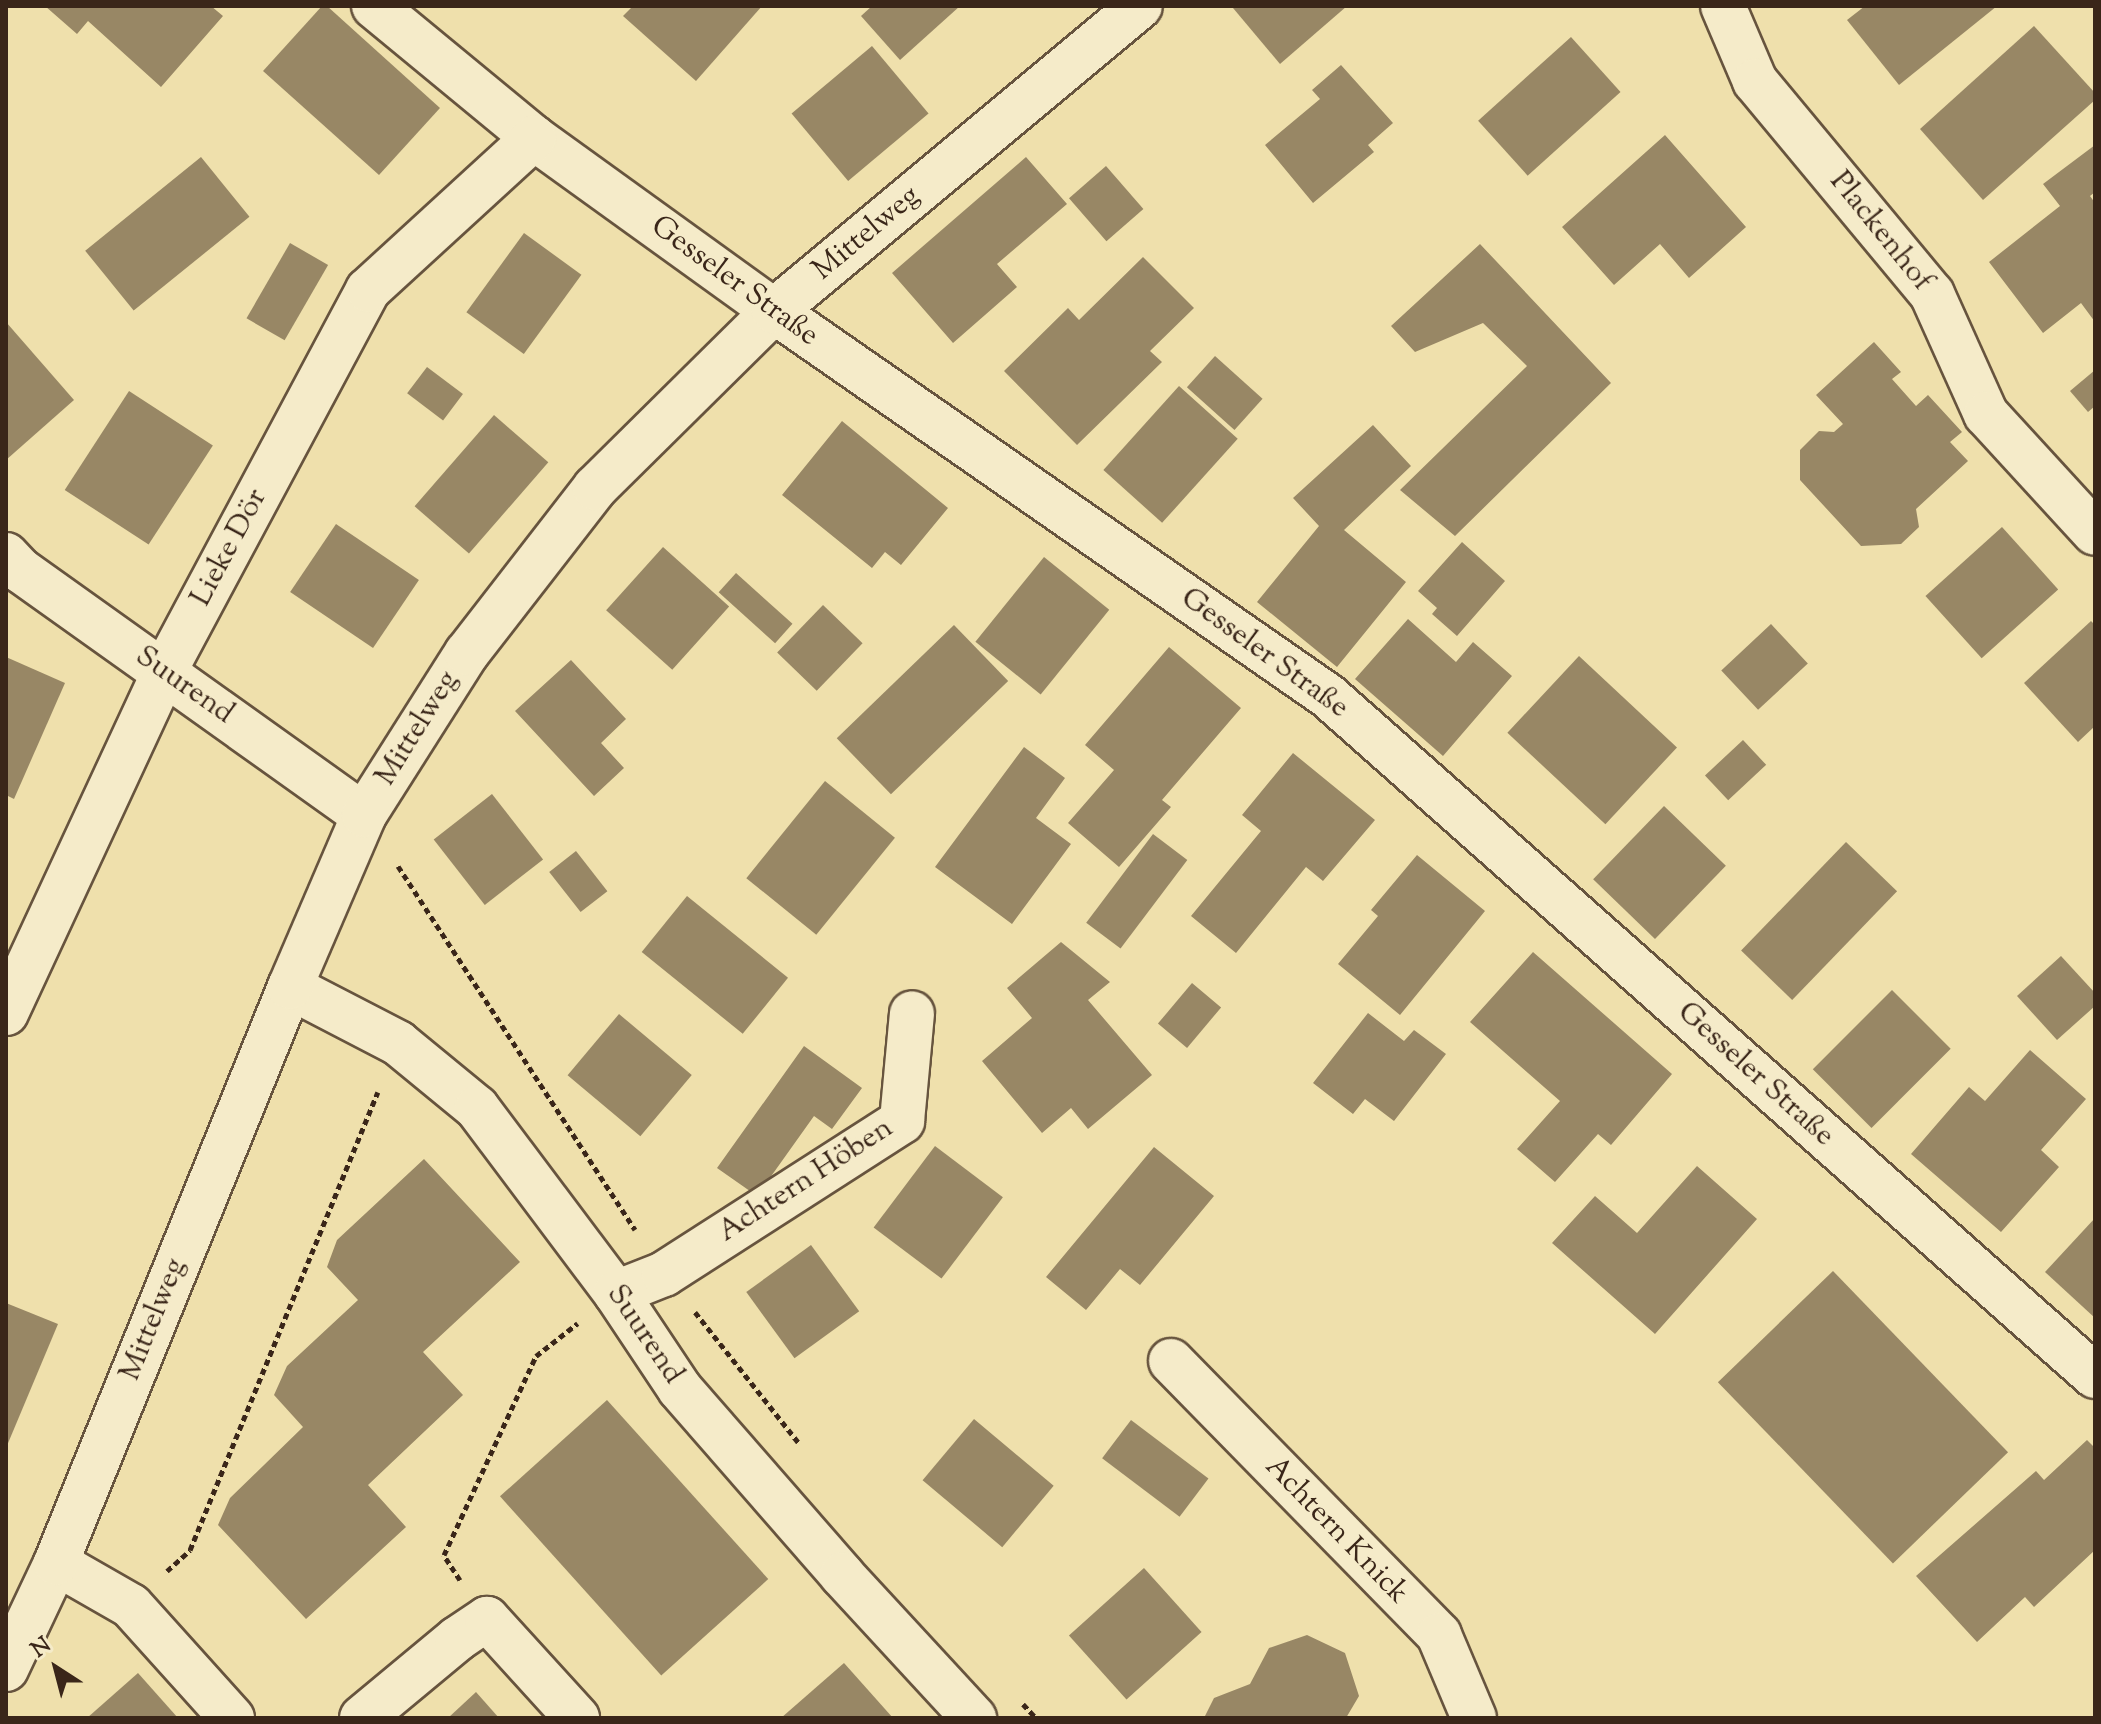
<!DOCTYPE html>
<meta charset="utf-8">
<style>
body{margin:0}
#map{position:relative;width:2101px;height:1724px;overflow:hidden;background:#efe0ac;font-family:"Sorts Mill Goudy",serif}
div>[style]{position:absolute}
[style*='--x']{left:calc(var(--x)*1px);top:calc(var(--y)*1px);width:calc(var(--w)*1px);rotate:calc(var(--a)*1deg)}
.building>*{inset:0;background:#988765;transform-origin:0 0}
.path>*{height:5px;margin-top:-2.5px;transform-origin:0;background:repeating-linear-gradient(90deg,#3a2619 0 6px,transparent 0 10px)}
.roads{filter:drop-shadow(2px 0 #67543e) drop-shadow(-2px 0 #67543e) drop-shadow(0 2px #67543e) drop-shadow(0 -2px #67543e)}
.street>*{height:44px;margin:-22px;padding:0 22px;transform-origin:22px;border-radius:22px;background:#f5ebc9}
span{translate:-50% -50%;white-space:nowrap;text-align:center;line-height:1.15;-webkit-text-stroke:6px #f5ebc9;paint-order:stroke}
.street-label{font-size:30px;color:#3a2619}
.frame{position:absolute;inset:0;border:8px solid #3a2619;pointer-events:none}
.north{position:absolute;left:16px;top:1628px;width:80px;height:80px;-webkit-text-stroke:6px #f5ebc9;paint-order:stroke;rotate:324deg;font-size:22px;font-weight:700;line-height:32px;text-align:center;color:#3a2619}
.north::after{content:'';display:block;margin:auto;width:28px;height:36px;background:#3a2619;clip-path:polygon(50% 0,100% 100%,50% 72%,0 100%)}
</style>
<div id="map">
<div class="building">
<i style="clip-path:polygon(45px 6px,211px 6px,223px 16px,161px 87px,88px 21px,77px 34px)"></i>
<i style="clip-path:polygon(322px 6px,327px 6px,440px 108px,379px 175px,263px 71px)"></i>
<i style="clip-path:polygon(633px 6px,762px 6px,696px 81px,623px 16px)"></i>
<i style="clip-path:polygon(872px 6px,960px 6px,900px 60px,861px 16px)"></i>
<i style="clip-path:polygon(1235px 6px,1347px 6px,1280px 64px,1233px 8px)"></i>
<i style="clip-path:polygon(1865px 6px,1997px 6px,1899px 85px,1847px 20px)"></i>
<i style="clip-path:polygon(2034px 26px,2095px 93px,2095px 100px,1983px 200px,1920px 129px)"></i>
<i style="left:1571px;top:37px;width:74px;height:125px;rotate:48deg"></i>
<i style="left:872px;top:46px;width:88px;height:105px;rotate:50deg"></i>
<i style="clip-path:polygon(1341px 65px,1393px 123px,1368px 145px,1374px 152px,1313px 203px,1265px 145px,1320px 99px,1312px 90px)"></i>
<i style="clip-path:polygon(1665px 135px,1746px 227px,1689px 278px,1660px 244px,1614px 285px,1562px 227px)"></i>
<i style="clip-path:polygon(2095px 145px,2095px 192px,2090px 196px,2095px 203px,2095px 322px,2081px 303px,2043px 333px,1989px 262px,2060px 206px,2043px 184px)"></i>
<i style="left:201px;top:157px;width:77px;height:149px;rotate:51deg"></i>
<i style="clip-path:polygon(1026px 157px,1067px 204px,997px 264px,1017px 287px,953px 343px,892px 273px)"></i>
<i style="left:1106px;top:166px;width:57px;height:49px;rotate:49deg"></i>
<i style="left:524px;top:233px;width:71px;height:98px;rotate:36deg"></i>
<i style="left:290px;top:243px;width:44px;height:87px;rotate:30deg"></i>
<i style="clip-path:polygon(1480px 244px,1611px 383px,1455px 536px,1400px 490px,1527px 366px,1483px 323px,1415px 352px,1391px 326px)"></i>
<i style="clip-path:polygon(1143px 257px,1194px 308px,1150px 351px,1162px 362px,1077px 445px,1004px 371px,1068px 308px,1079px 320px)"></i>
<i style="clip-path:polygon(6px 322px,74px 400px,6px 460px)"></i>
<i style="clip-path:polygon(1874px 342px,1901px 372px,1892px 379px,1916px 406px,1928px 395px,1962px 432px,1950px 442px,1968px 461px,1916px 509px,1919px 527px,1901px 544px,1861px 546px,1800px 480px,1800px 450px,1819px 431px,1834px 432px,1843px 424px,1816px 395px)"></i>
<i style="left:1215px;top:356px;width:64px;height:42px;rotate:42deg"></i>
<i style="left:427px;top:367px;width:45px;height:33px;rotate:37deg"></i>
<i style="clip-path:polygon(2095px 370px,2095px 406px,2088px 412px,2070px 391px)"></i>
<i style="left:1179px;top:386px;width:79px;height:113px;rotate:42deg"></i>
<i style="left:129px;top:391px;width:100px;height:118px;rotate:33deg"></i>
<i style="left:494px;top:415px;width:72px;height:121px;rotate:41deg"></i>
<i style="clip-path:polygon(842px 421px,948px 508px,901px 565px,885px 552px,872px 568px,782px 495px)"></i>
<i style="clip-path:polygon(1373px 425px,1411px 466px,1344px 530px,1406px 582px,1337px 667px,1257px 602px,1319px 526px,1293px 498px)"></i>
<i style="left:336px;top:524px;width:100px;height:82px;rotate:34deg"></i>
<i style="left:2002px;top:527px;width:84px;height:103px;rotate:48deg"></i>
<i style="clip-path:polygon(1462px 542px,1505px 581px,1457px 636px,1432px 614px,1437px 608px,1418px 591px)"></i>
<i style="left:663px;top:547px;width:89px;height:85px;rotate:42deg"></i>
<i style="left:1044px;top:557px;width:84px;height:109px;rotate:39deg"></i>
<i style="left:736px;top:573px;width:76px;height:26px;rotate:42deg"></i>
<i style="left:823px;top:605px;width:55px;height:66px;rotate:44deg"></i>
<i style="clip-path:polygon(1408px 619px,1456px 662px,1473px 642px,1512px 676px,1443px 756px,1355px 679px)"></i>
<i style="clip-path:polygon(2091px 621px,2095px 625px,2095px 726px,2078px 742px,2024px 683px)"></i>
<i style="left:1771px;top:624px;width:54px;height:68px;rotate:47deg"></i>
<i style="left:954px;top:625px;width:78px;height:163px;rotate:46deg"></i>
<i style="clip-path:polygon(1169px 647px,1241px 708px,1162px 800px,1171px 807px,1119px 867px,1068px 823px,1114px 770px,1085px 745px)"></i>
<i style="left:1579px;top:656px;width:134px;height:105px;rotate:43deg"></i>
<i style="clip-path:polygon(6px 657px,65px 683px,14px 799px,6px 795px)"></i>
<i style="clip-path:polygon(571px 660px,626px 719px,601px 743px,624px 768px,594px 796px,515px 711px)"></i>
<i style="left:1743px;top:740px;width:34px;height:52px;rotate:47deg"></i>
<i style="clip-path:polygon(1024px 747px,1065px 778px,1036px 818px,1071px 844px,1012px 924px,935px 867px)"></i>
<i style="clip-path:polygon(1293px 753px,1375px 820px,1323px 881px,1306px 867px,1236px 953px,1191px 916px,1261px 831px,1242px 815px)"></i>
<i style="left:825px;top:781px;width:90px;height:125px;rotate:39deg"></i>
<i style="left:492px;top:794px;width:83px;height:74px;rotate:52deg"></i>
<i style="left:1664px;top:806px;width:86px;height:102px;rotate:44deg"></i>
<i style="left:1153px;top:834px;width:43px;height:111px;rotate:37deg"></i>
<i style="left:1846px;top:842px;width:71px;height:151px;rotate:44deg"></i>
<i style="left:576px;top:851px;width:51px;height:34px;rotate:52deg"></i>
<i style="clip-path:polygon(1417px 855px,1485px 911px,1400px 1015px,1338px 964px,1378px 916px,1371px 910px)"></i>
<i style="left:687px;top:896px;width:130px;height:72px;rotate:39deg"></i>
<i style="clip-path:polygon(1061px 942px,1110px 982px,1088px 1000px,1152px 1075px,1088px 1129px,1071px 1108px,1042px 1133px,982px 1061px,1032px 1018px,1007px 988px)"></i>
<i style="clip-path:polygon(1533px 952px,1672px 1074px,1611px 1145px,1598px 1134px,1555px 1182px,1517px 1149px,1560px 1101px,1470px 1022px)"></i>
<i style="clip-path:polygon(2061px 956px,2095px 993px,2095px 1006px,2057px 1040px,2017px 996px)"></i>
<i style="left:1192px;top:983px;width:38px;height:53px;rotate:40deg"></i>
<i style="left:1892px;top:990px;width:83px;height:112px;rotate:45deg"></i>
<i style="clip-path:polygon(1368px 1013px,1404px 1041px,1414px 1030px,1446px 1054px,1394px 1121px,1365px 1099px,1353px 1114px,1313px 1083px)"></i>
<i style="left:619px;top:1014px;width:95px;height:80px;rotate:40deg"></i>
<i style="clip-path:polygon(804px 1046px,862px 1088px,832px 1129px,814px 1116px,757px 1196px,717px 1168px)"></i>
<i style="clip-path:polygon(2030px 1050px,2086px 1099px,2041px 1150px,2059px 1167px,2001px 1232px,1911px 1154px,1969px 1087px,1985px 1101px)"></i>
<i style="left:935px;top:1146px;width:85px;height:102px;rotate:37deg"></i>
<i style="clip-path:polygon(1154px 1147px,1214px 1196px,1140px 1285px,1120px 1269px,1086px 1310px,1046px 1277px)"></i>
<i style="clip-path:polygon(424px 1159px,520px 1262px,423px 1352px,463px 1395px,368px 1485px,406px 1527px,306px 1619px,218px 1525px,230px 1498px,303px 1427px,274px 1395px,287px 1366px,358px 1300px,327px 1267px,337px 1240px)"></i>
<i style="clip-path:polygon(1697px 1166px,1757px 1219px,1655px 1334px,1552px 1243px,1595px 1196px,1637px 1233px)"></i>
<i style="clip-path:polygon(2095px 1218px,2095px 1318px,2045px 1272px)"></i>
<i style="left:811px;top:1245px;width:82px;height:80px;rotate:54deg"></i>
<i style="left:1833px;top:1271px;width:252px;height:160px;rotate:46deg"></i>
<i style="clip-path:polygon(6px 1303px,58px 1324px,6px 1448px)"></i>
<i style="left:607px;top:1400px;width:241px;height:144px;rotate:48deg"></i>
<i style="left:974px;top:1419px;width:104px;height:80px;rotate:40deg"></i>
<i style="left:1131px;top:1420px;width:97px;height:48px;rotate:37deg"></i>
<i style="clip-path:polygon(2087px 1440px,2095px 1448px,2095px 1550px,2034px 1607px,2025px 1597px,1977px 1642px,1916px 1576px,2036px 1471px,2044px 1480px)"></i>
<i style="left:1144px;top:1568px;width:86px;height:101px;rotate:48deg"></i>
<i style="clip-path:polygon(1307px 1635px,1345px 1653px,1359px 1696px,1346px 1718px,1204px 1718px,1214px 1698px,1250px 1684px,1269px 1648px)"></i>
<i style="clip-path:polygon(844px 1663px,893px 1718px,781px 1718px)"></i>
<i style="clip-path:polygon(138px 1673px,178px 1718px,87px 1718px)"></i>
<i style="clip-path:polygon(476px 1692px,499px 1718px,448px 1718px)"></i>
</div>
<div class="path">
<i style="--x:398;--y:866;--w:434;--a:56.9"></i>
<i style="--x:695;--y:1312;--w:166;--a:51.6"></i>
<i style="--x:167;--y:1571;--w:31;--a:-42"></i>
<i style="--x:190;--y:1550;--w:495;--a:-67.7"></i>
<i style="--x:460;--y:1580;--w:30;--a:-123"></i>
<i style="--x:444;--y:1555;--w:219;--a:-65.2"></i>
<i style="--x:536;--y:1356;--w:53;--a:-38.2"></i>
<i style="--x:1023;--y:1704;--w:19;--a:47"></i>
</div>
<div class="roads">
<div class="street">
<i style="--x:374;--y:6;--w:207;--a:39.5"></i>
<i style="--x:534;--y:138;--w:296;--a:35.8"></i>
<i style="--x:774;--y:311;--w:675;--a:34.8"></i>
<i style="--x:1328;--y:696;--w:1025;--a:41.56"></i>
<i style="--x:1723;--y:6;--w:82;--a:66.9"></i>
<i style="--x:1755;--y:81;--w:277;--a:50.3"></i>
<i style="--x:1932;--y:294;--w:132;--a:65.8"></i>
<i style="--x:1986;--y:414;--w:161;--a:47.5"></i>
<i style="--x:6;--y:555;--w:21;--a:47"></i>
<i style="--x:20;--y:570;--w:422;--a:35.5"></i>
<i style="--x:290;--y:987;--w:122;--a:27.4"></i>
<i style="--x:398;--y:1043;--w:102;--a:39.4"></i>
<i style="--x:477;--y:1108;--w:231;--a:53.1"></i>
<i style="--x:616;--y:1293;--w:115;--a:56.3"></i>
<i style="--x:680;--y:1389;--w:247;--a:48.9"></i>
<i style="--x:842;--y:1575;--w:195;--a:47.3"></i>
<i style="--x:6;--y:1013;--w:376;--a:-65.1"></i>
<i style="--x:164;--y:672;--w:433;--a:-61.9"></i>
<i style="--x:368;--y:290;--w:225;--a:-42.5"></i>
<i style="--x:616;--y:1293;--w:52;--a:-21.6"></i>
<i style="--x:664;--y:1274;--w:283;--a:-32.7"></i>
<i style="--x:902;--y:1121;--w:108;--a:-84.7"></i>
<i style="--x:1171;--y:1361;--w:383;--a:45.6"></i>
<i style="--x:1439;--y:1635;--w:90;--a:67.1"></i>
<i style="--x:56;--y:1563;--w:86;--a:29.8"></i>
<i style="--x:131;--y:1606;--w:151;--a:48"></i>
<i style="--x:6;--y:1669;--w:117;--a:-64.7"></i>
<i style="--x:56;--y:1563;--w:622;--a:-67.89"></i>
<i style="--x:290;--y:987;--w:187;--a:-66.7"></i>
<i style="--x:364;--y:815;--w:192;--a:-57.6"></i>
<i style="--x:467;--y:653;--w:209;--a:-52.2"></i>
<i style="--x:595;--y:488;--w:252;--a:-44.7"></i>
<i style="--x:774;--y:311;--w:476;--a:-39.8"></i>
<i style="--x:362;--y:1718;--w:124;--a:-39.7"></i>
<i style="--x:457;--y:1639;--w:36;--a:-34"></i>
<i style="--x:487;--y:1619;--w:134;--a:47.7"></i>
</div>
</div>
<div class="street-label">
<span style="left:1880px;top:232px;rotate:51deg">Plackenhof</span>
<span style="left:867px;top:234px;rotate:-40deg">Mittelweg</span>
<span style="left:734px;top:282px;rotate:36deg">Gesseler Straße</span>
<span style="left:230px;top:548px;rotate:-62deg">Lieke Dör</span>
<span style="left:1264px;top:654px;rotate:36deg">Gesseler Straße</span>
<span style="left:184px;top:686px;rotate:35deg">Suurend</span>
<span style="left:418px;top:729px;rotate:-58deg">Mittelweg</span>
<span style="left:1755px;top:1075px;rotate:42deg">Gesseler Straße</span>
<span style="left:806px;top:1181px;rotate:-33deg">Achtern Höben</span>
<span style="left:154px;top:1320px;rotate:-68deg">Mittelweg</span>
<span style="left:644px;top:1335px;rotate:56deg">Suurend</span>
<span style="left:1336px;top:1531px;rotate:46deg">Achtern Knick</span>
</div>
<div class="frame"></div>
<div class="north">N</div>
</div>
